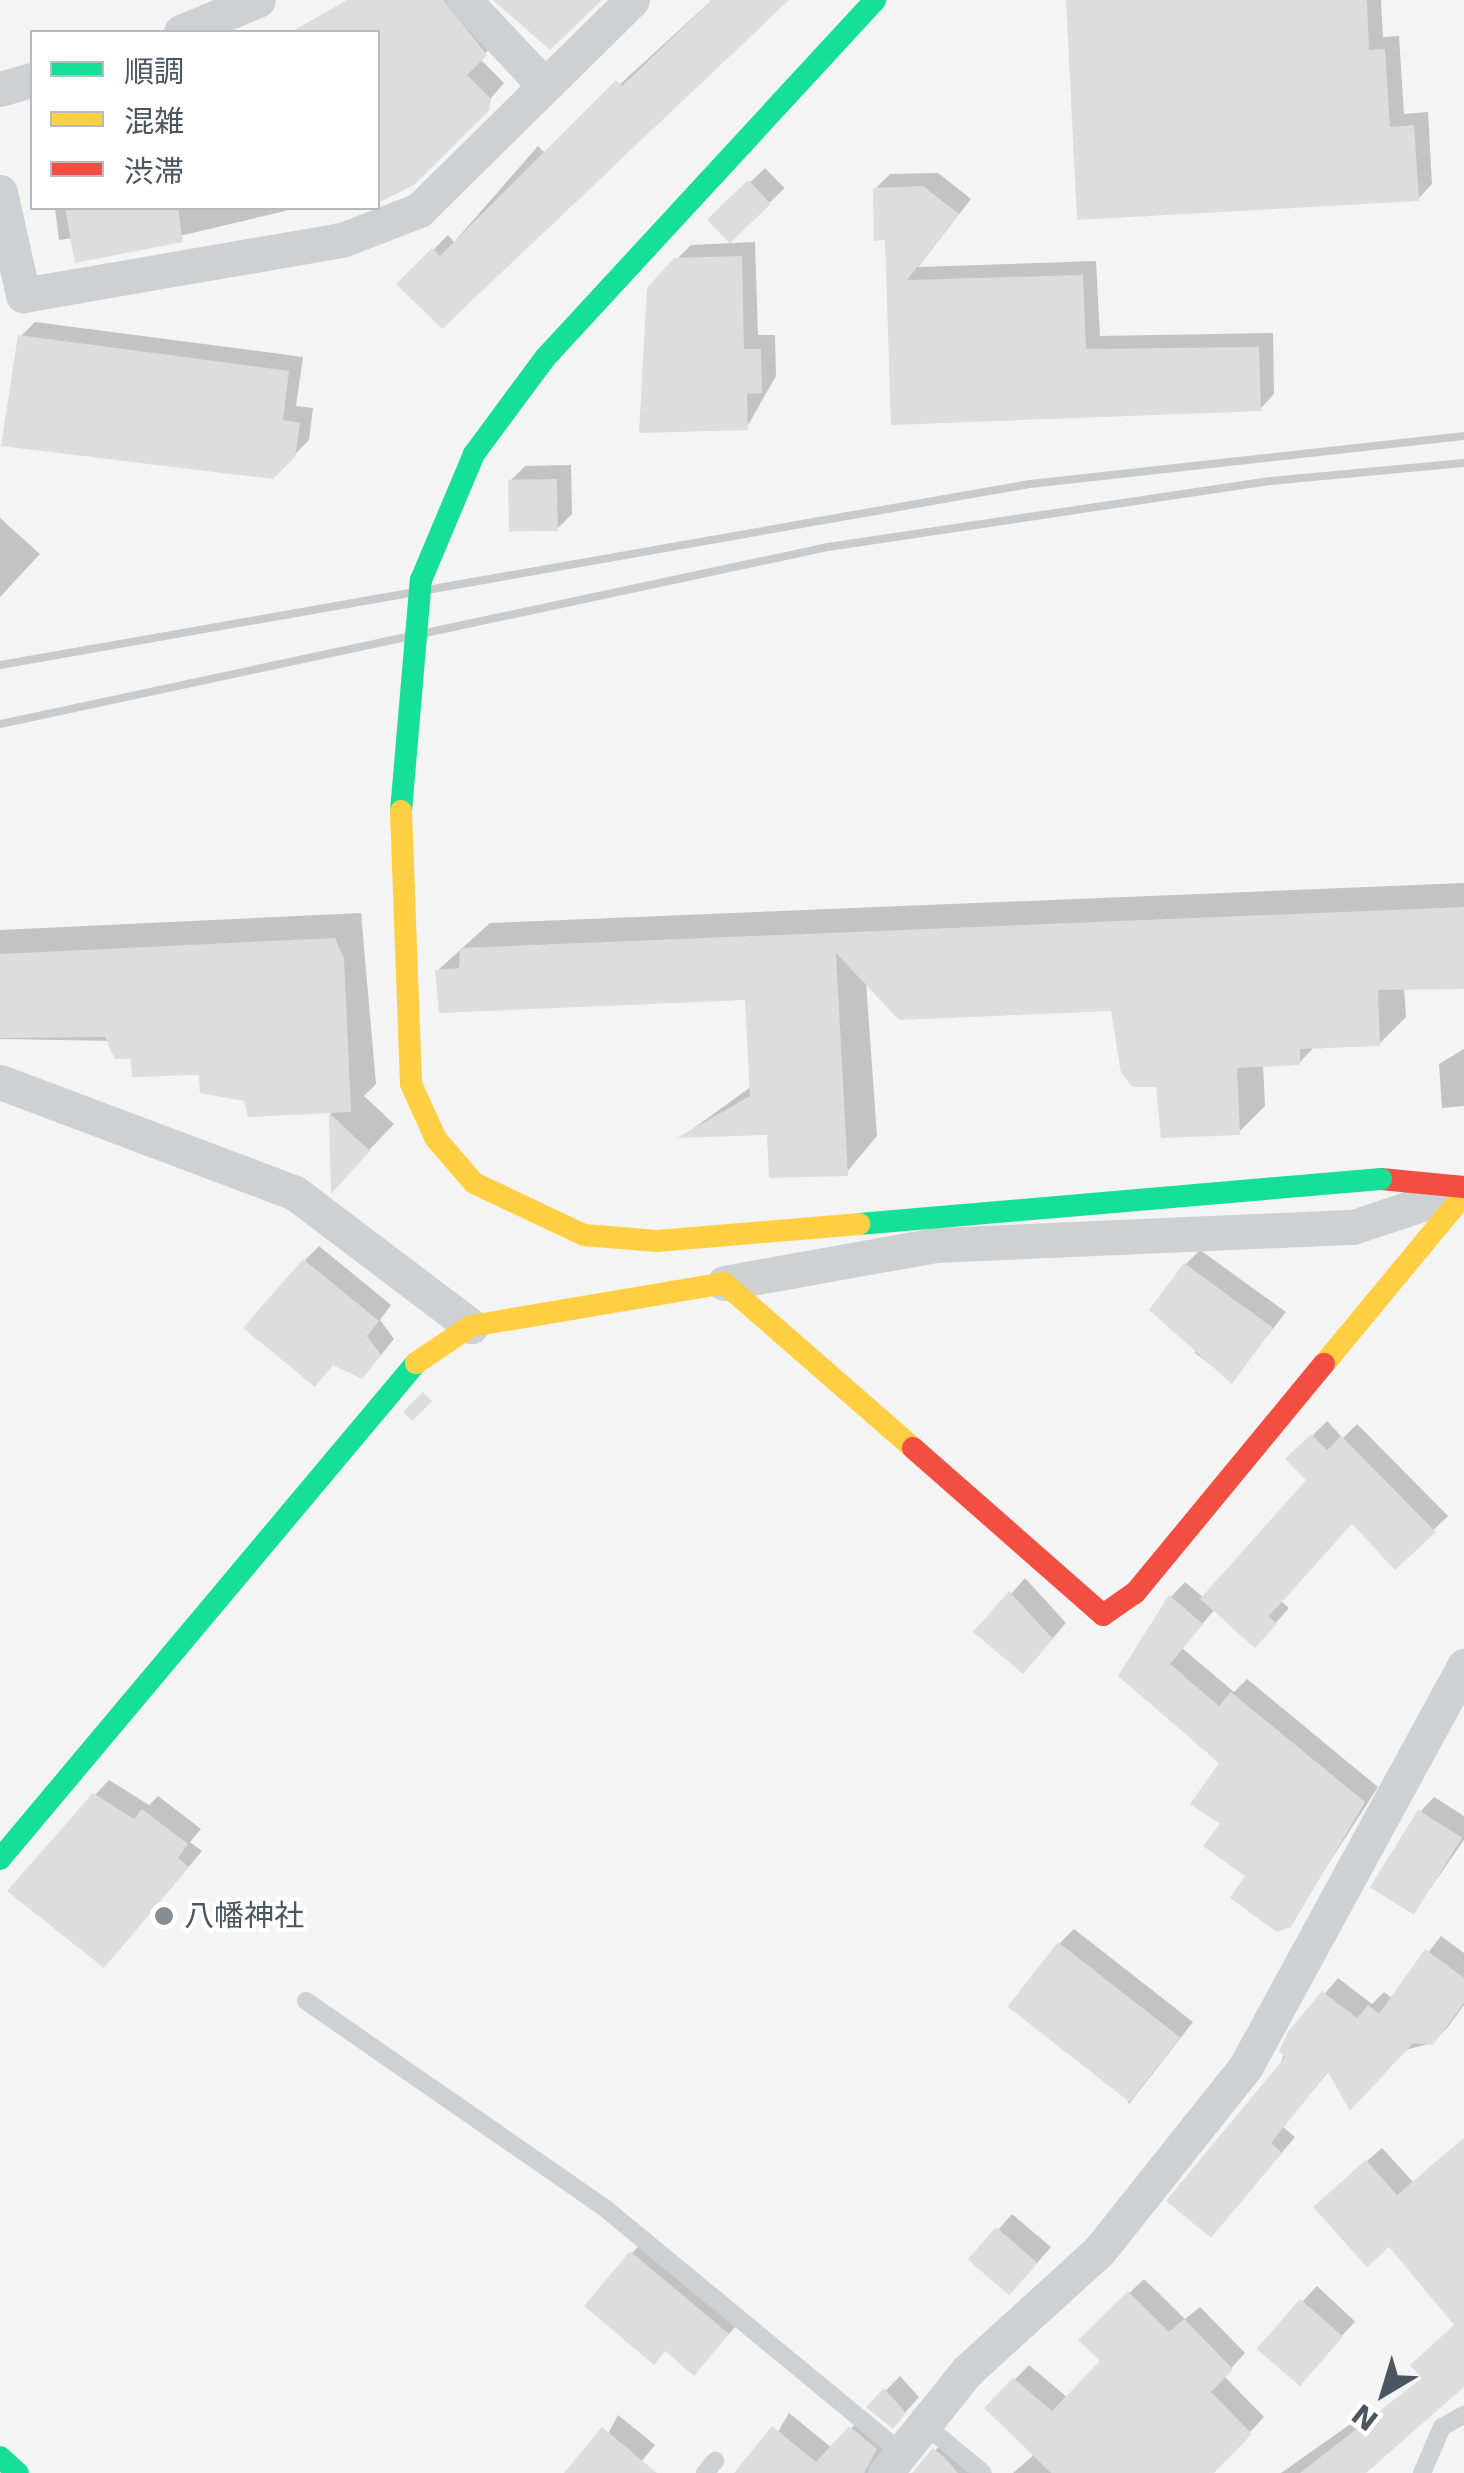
<!DOCTYPE html>
<meta charset="utf-8">
<style>
body{margin:0}
#map{position:relative;width:1464px;height:2473px;overflow:hidden;background:#f4f4f4;font-family:"DejaVu Sans","Noto Sans JP",sans-serif}
div>[style]{position:absolute}
[style*='--x']{left:calc(var(--x)*1px);top:calc(var(--y)*1px);width:calc(var(--w)*1px);rotate:calc(var(--a)*1deg)}
.shadow>*{inset:0;background:#0003;transform-origin:0 0}
.building>*{inset:0;background:#ddddde;transform-origin:0 0}
.lane>*{height:18px;margin:-9px;padding:0 9px;transform-origin:9px;border-radius:9px;background:#ced0d2}
.street>*{height:35px;margin:-17.5px;padding:0 17.5px;transform-origin:17.5px;border-radius:17.5px;background:#ced0d2}
.fast>*{height:22px;margin:-11px;padding:0 11px;transform-origin:11px;border-radius:11px;background:#16e098}
.slow>*{height:22px;margin:-11px;padding:0 11px;transform-origin:11px;border-radius:11px;background:#ffcf43}
.jam>*{height:22px;margin:-11px;padding:0 11px;transform-origin:11px;border-radius:11px;background:#f24e42}
.rail>*{height:8px;margin:-4px;padding:0 4px;transform-origin:4px;border-radius:4px;background:#c9cacc}
.fast-bridge>*{height:22px;margin:-11px;padding:0 11px;transform-origin:11px;border-radius:11px;background:#16e098}
.slow-bridge>*{height:22px;margin:-11px;padding:0 11px;transform-origin:11px;border-radius:11px;background:#ffcf43}
.dots>*{width:28px;height:28px;translate:-50% -50%;box-sizing:border-box;border:5px solid #fff;border-radius:50%}
span{translate:-50% -50%;white-space:nowrap;text-align:center;line-height:1.15;-webkit-text-stroke:8px #fff;paint-order:stroke}
.poi-label{font-size:30px;color:#4a5661}
.left{translate:0 -50%;text-align:left}
.legend{position:absolute;left:30px;top:30px;width:350px;height:180px;box-sizing:border-box;background:#fff;border:2px solid #b7bbc0;margin:0;padding:12px 18px;list-style:none;font-size:30px;color:#4a5661}
.legend li{display:flex;align-items:center;gap:20px;height:50px}
.legend b{width:50px;border:2px solid #b7bbc0}
.north{position:absolute;left:1334px;top:2343px;width:100px;height:100px;-webkit-text-stroke:8px #fff;paint-order:stroke;rotate:218deg;font-size:28px;font-weight:700;line-height:40px;text-align:center;color:#4a5661}
.north::after{content:'';display:block;margin:auto;width:35px;height:45px;background:#4a5661;clip-path:polygon(50% 0,100% 100%,50% 72%,0 100%)}
</style>
<div id="map">
<div class="shadow">
<i style="clip-path:polygon(369px 0,463px 0,499px 39px,480px 59px,504px 83px,444px 152px,378px 77px,378px 32px,337px 31px)"></i>
<i style="clip-path:polygon(712px 0,783px 0,442px 325px,400px 284px,448px 235px,454px 242px,538px 146px,545px 153px)"></i>
<i style="clip-path:polygon(1069px 0,1381px 0,1383px 37px,1399px 36px,1404px 114px,1428px 112px,1432px 184px,1418px 199px)"></i>
<i style="left:765px;top:168px;width:28px;height:75px;rotate:46deg"></i>
<i style="clip-path:polygon(938px 173px,971px 199px,918px 267px,1096px 261px,1100px 336px,1273px 333px,1274px 394px,1260px 409px,894px 423px,888px 238px,875px 189px,890px 174px)"></i>
<i style="clip-path:polygon(55px 208px,298px 208px,77px 260px,73px 238px,59px 240px)"></i>
<i style="clip-path:polygon(755px 242px,758px 335px,775px 335px,776px 376px,747px 427px,676px 260px,691px 245px)"></i>
<i style="clip-path:polygon(35px 322px,303px 357px,296px 406px,313px 408px,309px 440px,272px 477px,20px 337px)"></i>
<i style="clip-path:polygon(571px 465px,572px 514px,557px 529px,510px 481px,525px 466px)"></i>
<i style="clip-path:polygon(0 518px,40px 554px,0 597px)"></i>
<i style="clip-path:polygon(1464px 883px,1464px 986px,1404px 987px,1406px 1017px,1379px 1044px,1315px 1046px,1299px 1063px,1263px 1064px,1265px 1106px,1239px 1132px,1159px 1085px,1113px 1008px,866px 981px,877px 1136px,846px 1173px,769px 1132px,683px 1136px,752px 1086px,748px 998px,437px 971px,490px 923px)"></i>
<i style="clip-path:polygon(361px 913px,376px 1084px,364px 1096px,394px 1124px,333px 1188px,331px 1111px,246px 1099px,202px 1073px,133px 1057px,117px 1041px,0 1039px,0 930px)"></i>
<i style="clip-path:polygon(1464px 1049px,1464px 1106px,1442px 1108px,1439px 1064px)"></i>
<i style="clip-path:polygon(319px 1246px,391px 1305px,380px 1320px,394px 1339px,376px 1361px,305px 1260px)"></i>
<i style="clip-path:polygon(1200px 1250px,1286px 1312px,1232px 1381px,1195px 1353px,1186px 1264px)"></i>
<i style="clip-path:polygon(1327px 1421px,1343px 1438px,1357px 1424px,1448px 1516px,1401px 1561px,1353px 1522px,1281px 1601px,1289px 1608px,1269px 1630px,1215px 1609px,1182px 1648px,1234px 1692px,1247px 1679px,1378px 1787px,1289px 1925px,1249px 1875px,1224px 1823px,1223px 1762px,1121px 1676px,1171px 1597px,1185px 1582px,1204px 1598px,1309px 1480px,1289px 1459px)"></i>
<i style="clip-path:polygon(1025px 1578px,1066px 1623px,1037px 1656px,977px 1632px)"></i>
<i style="clip-path:polygon(109px 1780px,149px 1805px,158px 1796px,201px 1829px,190px 1842px,202px 1851px,119px 1950px,95px 1795px)"></i>
<i style="clip-path:polygon(1434px 1797px,1464px 1816px,1464px 1840px,1413px 1913px,1420px 1812px)"></i>
<i style="clip-path:polygon(1074px 1929px,1193px 2022px,1129px 2104px,1060px 1943px)"></i>
<i style="clip-path:polygon(1441px 1936px,1464px 1953px,1464px 2005px,1448px 2027px,1432px 2043px,1330px 2070px,1283px 2127px,1295px 2137px,1225px 2220px,1291px 2034px,1338px 1978px,1372px 2004px,1384px 1992px,1393px 1999px)"></i>
<i style="clip-path:polygon(1464px 2138px,1464px 2383px,1362px 2473px,1281px 2473px,1372px 2409px,1379px 2416px,1424px 2377px,1457px 2325px,1390px 2243px,1330px 2193px,1382px 2148px,1413px 2182px)"></i>
<i style="clip-path:polygon(1012px 2214px,1051px 2247px,1025px 2277px,972px 2260px)"></i>
<i style="clip-path:polygon(646px 2239px,742px 2319px,708px 2358px,632px 2253px)"></i>
<i style="clip-path:polygon(1144px 2279px,1185px 2319px,1200px 2307px,1245px 2353px,1224px 2376px,1264px 2417px,1212px 2473px,1013px 2473px,1035px 2454px,987px 2408px,1029px 2365px,1068px 2398px,1104px 2361px,1081px 2340px)"></i>
<i style="left:1317px;top:2286px;width:52px;height:84px;rotate:43deg"></i>
<i style="clip-path:polygon(900px 2376px,919px 2397px,893px 2426px,870px 2407px)"></i>
<i style="clip-path:polygon(789px 2413px,832px 2448px,866px 2413px,890px 2433px,889px 2473px,754px 2473px)"></i>
<i style="clip-path:polygon(618px 2415px,655px 2445px,632px 2473px,587px 2473px)"></i>
<i style="clip-path:polygon(949px 2435px,986px 2473px,915px 2473px)"></i>
</div>
<div class="building">
<i style="clip-path:polygon(347px 0,443px 0,487px 55px,467px 75px,491px 99px,489px 111px,414px 185px,378px 203px,378px 32px,291px 32px)"></i>
<i style="clip-path:polygon(493px 0,602px 0,550px 50px)"></i>
<i style="clip-path:polygon(712px 0,789px 0,442px 329px,396px 284px,432px 248px,440px 256px,616px 80px,622px 86px)"></i>
<i style="clip-path:polygon(1066px 0,1367px 0,1369px 50px,1385px 49px,1390px 127px,1414px 125px,1419px 201px,1077px 220px)"></i>
<i style="left:748px;top:180px;width:33px;height:57px;rotate:46deg"></i>
<i style="clip-path:polygon(923px 186px,959px 214px,907px 280px,1083px 275px,1086px 349px,1259px 347px,1261px 411px,891px 425px,885px 240px,874px 241px,873px 188px)"></i>
<i style="clip-path:polygon(65px 208px,178px 208px,183px 242px,75px 263px)"></i>
<i style="clip-path:polygon(742px 256px,744px 349px,761px 349px,762px 393px,747px 394px,748px 430px,639px 433px,647px 288px,674px 258px)"></i>
<i style="clip-path:polygon(18px 335px,289px 371px,283px 420px,300px 423px,295px 457px,273px 479px,1px 446px)"></i>
<i style="left:557px;top:479px;width:52px;height:49px;rotate:89deg"></i>
<i style="clip-path:polygon(1464px 907px,1464px 989px,1378px 990px,1380px 1046px,1300px 1049px,1300px 1065px,1237px 1068px,1240px 1135px,1161px 1138px,1156px 1087px,1133px 1087px,1121px 1073px,1111px 1011px,899px 1020px,836px 953px,848px 1176px,769px 1178px,767px 1135px,677px 1138px,750px 1096px,745px 1000px,439px 1013px,435px 970px,459px 968px,460px 948px)"></i>
<i style="clip-path:polygon(335px 938px,344px 959px,351px 1112px,329px 1113px,370px 1151px,331px 1194px,329px 1113px,248px 1117px,244px 1101px,200px 1093px,199px 1075px,132px 1077px,131px 1059px,115px 1059px,105px 1037px,0 1038px,0 954px)"></i>
<i style="clip-path:polygon(303px 1259px,379px 1321px,367px 1336px,381px 1355px,362px 1379px,333px 1365px,315px 1387px,243px 1328px)"></i>
<i style="clip-path:polygon(1184px 1263px,1273px 1328px,1232px 1384px,1149px 1310px)"></i>
<i style="left:423px;top:1392px;width:13px;height:28px;rotate:45deg"></i>
<i style="clip-path:polygon(1311px 1434px,1327px 1450px,1341px 1436px,1436px 1532px,1395px 1570px,1352px 1524px,1269px 1616px,1277px 1624px,1255px 1648px,1200px 1599px,1306px 1480px,1285px 1459px)"></i>
<i style="clip-path:polygon(1009px 1591px,1053px 1639px,1023px 1674px,973px 1632px)"></i>
<i style="clip-path:polygon(1169px 1595px,1203px 1624px,1170px 1664px,1219px 1706px,1231px 1692px,1365px 1802px,1291px 1927px,1277px 1932px,1230px 1898px,1245px 1876px,1203px 1846px,1220px 1824px,1190px 1804px,1219px 1763px,1118px 1676px)"></i>
<i style="clip-path:polygon(93px 1793px,134px 1819px,142px 1809px,188px 1844px,178px 1858px,189px 1867px,104px 1968px,7px 1891px)"></i>
<i style="left:1418px;top:1810px;width:52px;height:91px;rotate:32deg"></i>
<i style="left:1058px;top:1942px;width:155px;height:82px;rotate:38deg"></i>
<i style="clip-path:polygon(1425px 1949px,1464px 1978px,1464px 2003px,1433px 2045px,1413px 2043px,1350px 2111px,1328px 2072px,1271px 2143px,1282px 2153px,1211px 2238px,1166px 2201px,1285px 2057px,1279px 2051px,1288px 2032px,1322px 1991px,1357px 2018px,1368px 2005px,1379px 2014px)"></i>
<i style="clip-path:polygon(1464px 2138px,1464px 2387px,1366px 2473px,1300px 2473px,1422px 2378px,1410px 2365px,1454px 2325px,1389px 2247px,1367px 2267px,1313px 2207px,1366px 2160px,1397px 2195px)"></i>
<i style="left:996px;top:2227px;width:55px;height:43px;rotate:41deg"></i>
<i style="clip-path:polygon(630px 2251px,729px 2334px,694px 2376px,665px 2351px,654px 2365px,584px 2306px)"></i>
<i style="clip-path:polygon(1128px 2291px,1169px 2332px,1184px 2319px,1233px 2369px,1211px 2392px,1252px 2434px,1214px 2473px,1051px 2473px,984px 2408px,1013px 2378px,1052px 2411px,1100px 2361px,1078px 2340px)"></i>
<i style="left:1300px;top:2299px;width:57px;height:66px;rotate:41deg"></i>
<i style="clip-path:polygon(884px 2388px,906px 2413px,893px 2429px,866px 2407px)"></i>
<i style="clip-path:polygon(772px 2426px,816px 2462px,849px 2426px,877px 2449px,864px 2473px,734px 2473px)"></i>
<i style="clip-path:polygon(602px 2427px,657px 2473px,564px 2473px)"></i>
<i style="clip-path:polygon(933px 2448px,946px 2459px,958px 2473px,912px 2473px)"></i>
</div>
<div class="lane">
<i style="--x:306;--y:2001;--w:365;--a:34.7"></i>
<i style="--x:606;--y:2209;--w:384;--a:39.5"></i>
<i style="--x:925;--y:2425;--w:75;--a:39.6"></i>
<i style="--x:705;--y:2473;--w:16;--a:-50"></i>
<i style="--x:1422;--y:2473;--w:50;--a:-66.5"></i>
<i style="--x:1442;--y:2427;--w:25;--a:-29"></i>
</div>
<div class="street">
<i style="--x:464;--y:0;--w:118;--a:46.7"></i>
<i style="--x:181;--y:32;--w:83;--a:-22.6"></i>
<i style="--x:0;--y:89;--w:33;--a:-16"></i>
<i style="--x:0;--y:192;--w:106;--a:77.4"></i>
<i style="--x:23;--y:295;--w:324;--a:-9.8"></i>
<i style="--x:342;--y:240;--w:83;--a:-21.3"></i>
<i style="--x:419;--y:210;--w:299;--a:-44.6"></i>
<i style="--x:0;--y:1082;--w:315;--a:20.6"></i>
<i style="--x:295;--y:1193;--w:221;--a:37.1"></i>
<i style="--x:724;--y:1283;--w:215;--a:-10.2"></i>
<i style="--x:936;--y:1245;--w:417;--a:-2.5"></i>
<i style="--x:1353;--y:1227;--w:111;--a:-18.4"></i>
<i style="--x:885;--y:2473;--w:131;--a:-51.2"></i>
<i style="--x:967;--y:2371;--w:178;--a:-42.3"></i>
<i style="--x:1099;--y:2251;--w:236;--a:-51.5"></i>
<i style="--x:1246;--y:2066;--w:456;--a:-61.4"></i>
</div>
<div class="fast">
<i style="--x:545;--y:358;--w:487;--a:-47.3"></i>
<i style="--x:0;--y:1859;--w:647;--a:-50.01"></i>
<i style="--x:0;--y:2457;--w:24;--a:42"></i>
</div>
<div class="slow">
<i style="--x:416;--y:1363;--w:66;--a:-33.9"></i>
<i style="--x:471;--y:1326;--w:257;--a:-9.6"></i>
<i style="--x:724;--y:1283;--w:251;--a:41.1"></i>
<i style="--x:1324;--y:1364;--w:219;--a:-50.4"></i>
</div>
<div class="jam">
<i style="--x:1381;--y:1179;--w:83;--a:5.5"></i>
<i style="--x:913;--y:1448;--w:253;--a:41.3"></i>
<i style="--x:1103;--y:1615;--w:39;--a:-35"></i>
<i style="--x:1135;--y:1593;--w:297;--a:-50.5"></i>
</div>
<div class="rail">
<i style="--x:0;--y:665;--w:1046;--a:-9.97"></i>
<i style="--x:1030;--y:484;--w:437;--a:-6.3"></i>
<i style="--x:0;--y:724;--w:847;--a:-12.07"></i>
<i style="--x:828;--y:547;--w:447;--a:-8.5"></i>
<i style="--x:1270;--y:481;--w:195;--a:-5.3"></i>
</div>
<div class="fast-bridge">
<i style="--x:401;--y:811;--w:232;--a:-85.1"></i>
<i style="--x:421;--y:580;--w:137;--a:-67.2"></i>
<i style="--x:474;--y:454;--w:119;--a:-53.5"></i>
<i style="--x:859;--y:1224;--w:524;--a:-4.93"></i>
</div>
<div class="slow-bridge">
<i style="--x:401;--y:811;--w:273;--a:87.9"></i>
<i style="--x:411;--y:1084;--w:60;--a:65.6"></i>
<i style="--x:436;--y:1139;--w:58;--a:49.2"></i>
<i style="--x:474;--y:1183;--w:122;--a:25.3"></i>
<i style="--x:584;--y:1235;--w:73;--a:4.7"></i>
<i style="--x:657;--y:1241;--w:203;--a:-4.8"></i>
</div>
<div class="dots">
<i style="left:164px;top:1916px;background:#868d94"></i>
</div>
<div class="poi-label">
<span class="left" style="left:184px;top:1916px">八幡神社</span>
</div>
<ul class="legend">
<li><b style="height:12px;background:#16e098"></b>順調</li>
<li><b style="height:12px;background:#ffcf43"></b>混雑</li>
<li><b style="height:12px;background:#f24e42"></b>渋滞</li>
</ul>
<div class="north">N</div>
</div>
